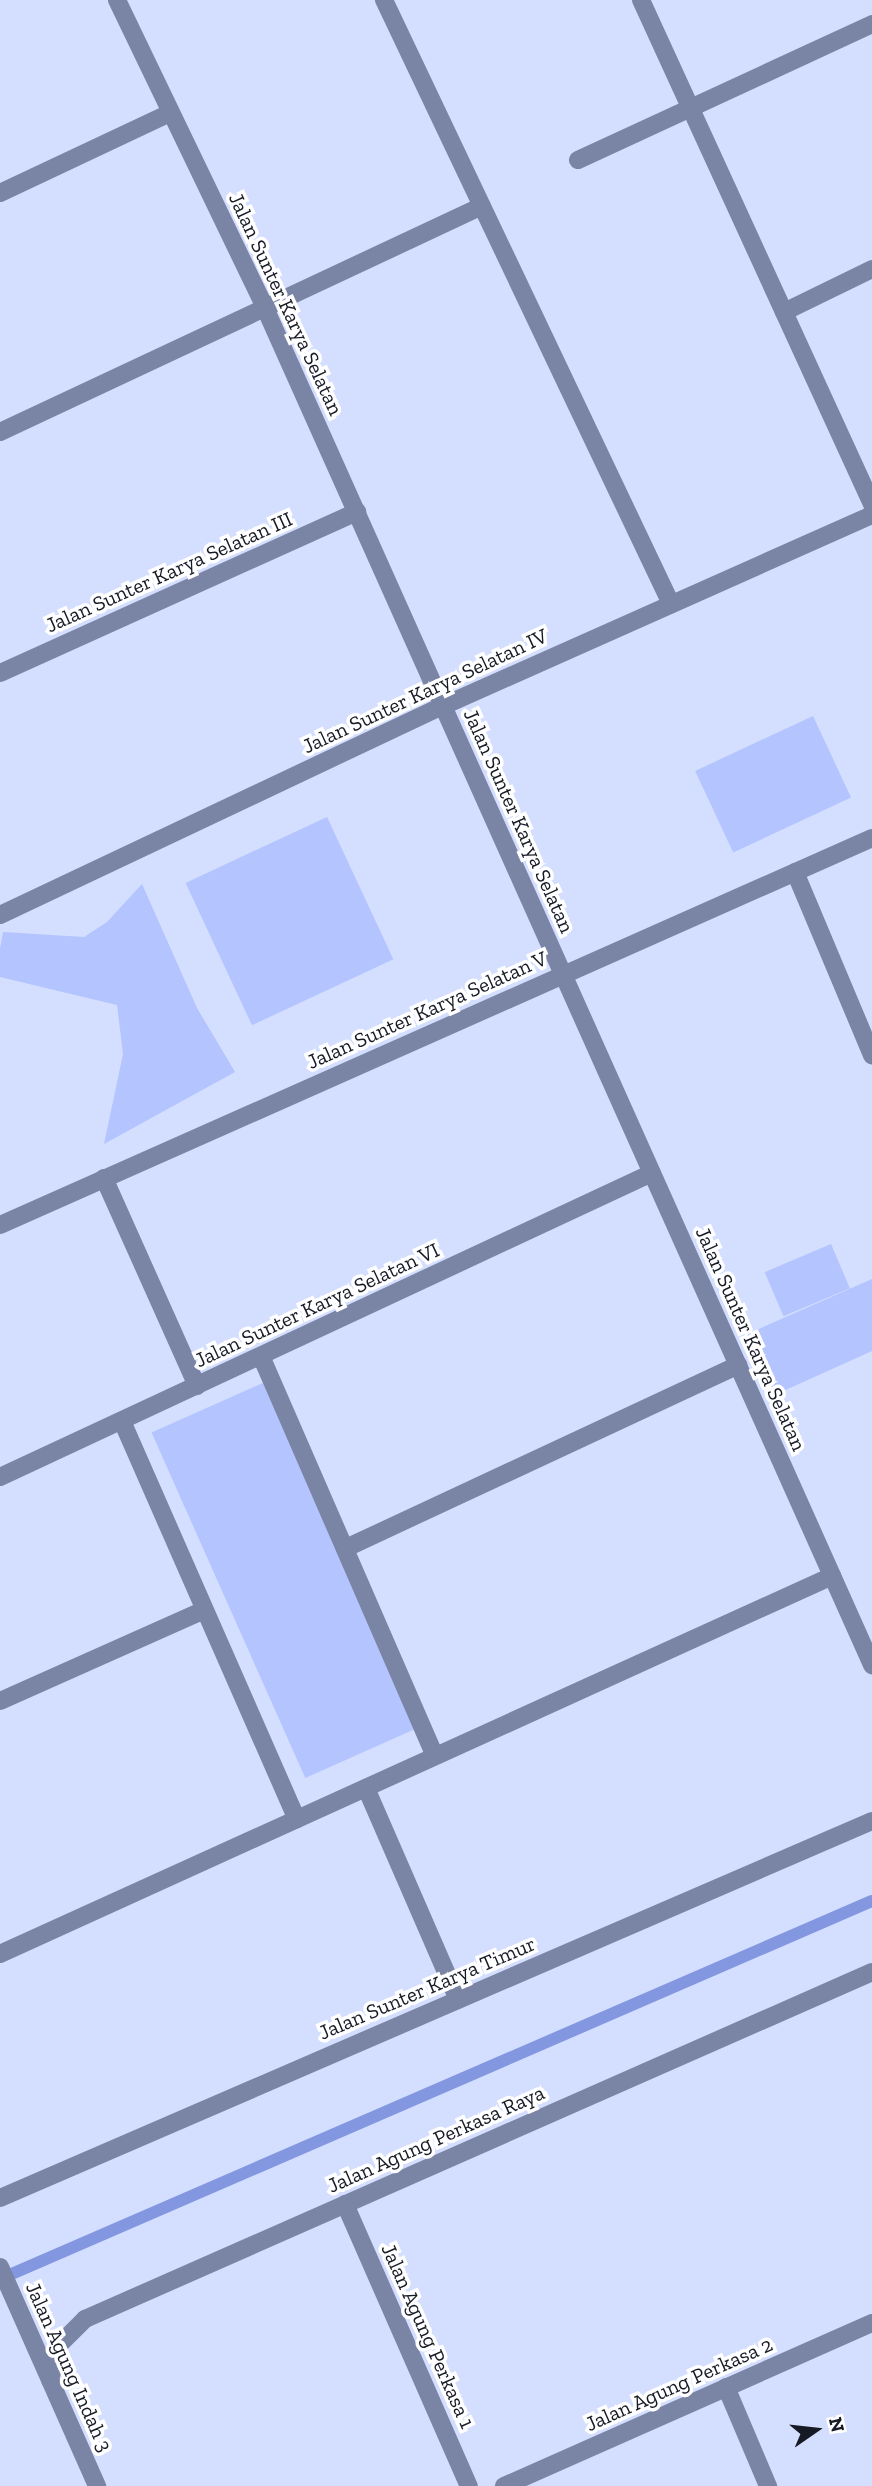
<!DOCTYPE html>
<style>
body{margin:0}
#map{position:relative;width:872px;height:2486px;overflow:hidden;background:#d4defe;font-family:"Zilla Slab",serif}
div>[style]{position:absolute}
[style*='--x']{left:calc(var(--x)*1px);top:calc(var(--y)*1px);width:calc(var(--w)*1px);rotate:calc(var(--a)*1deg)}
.green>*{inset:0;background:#b3c4ff;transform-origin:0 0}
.stream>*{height:12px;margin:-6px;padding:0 6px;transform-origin:6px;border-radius:6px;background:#8397e1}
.minor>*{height:18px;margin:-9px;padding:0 9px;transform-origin:9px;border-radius:9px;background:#7a84a4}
span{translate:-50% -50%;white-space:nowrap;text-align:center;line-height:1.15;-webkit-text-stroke:7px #fff;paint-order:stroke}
.street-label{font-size:21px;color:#161a25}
.north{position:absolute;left:781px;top:2395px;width:70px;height:70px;-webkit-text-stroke:5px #fff;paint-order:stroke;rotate:76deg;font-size:19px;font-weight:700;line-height:28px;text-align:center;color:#161a25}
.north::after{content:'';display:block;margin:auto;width:24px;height:32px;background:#161a25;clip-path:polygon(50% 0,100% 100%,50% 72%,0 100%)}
</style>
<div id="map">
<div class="green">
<i style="left:813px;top:716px;width:90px;height:130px;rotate:65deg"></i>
<i style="left:327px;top:817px;width:157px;height:156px;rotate:65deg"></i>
<i style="clip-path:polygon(142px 884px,197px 1008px,235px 1072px,104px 1144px,123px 1054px,117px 1005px,0 977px,0 949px,3px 932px,84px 937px,107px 922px)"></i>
<i style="left:831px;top:1244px;width:48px;height:72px;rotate:67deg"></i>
<i style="clip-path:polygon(872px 1279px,872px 1351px,770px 1397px,743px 1336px)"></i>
<i style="left:263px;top:1383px;width:378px;height:122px;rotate:66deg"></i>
</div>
<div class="stream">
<i style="--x:0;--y:2279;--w:950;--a:-23.44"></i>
</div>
<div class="minor">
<i style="--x:117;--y:0;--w:342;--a:64.3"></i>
<i style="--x:265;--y:308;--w:1487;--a:65.9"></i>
<i style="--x:384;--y:0;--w:669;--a:64.58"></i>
<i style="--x:641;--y:0;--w:554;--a:65.38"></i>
<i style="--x:578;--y:160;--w:324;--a:-24.8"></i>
<i style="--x:0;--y:193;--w:188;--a:-25.2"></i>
<i style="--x:784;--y:312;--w:98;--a:-26"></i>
<i style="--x:0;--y:432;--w:532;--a:-25.12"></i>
<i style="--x:0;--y:673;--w:392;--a:-24.3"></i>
<i style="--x:795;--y:872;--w:199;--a:67.2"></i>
<i style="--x:0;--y:915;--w:490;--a:-25.3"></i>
<i style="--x:443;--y:706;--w:470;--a:-24"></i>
<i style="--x:104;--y:1178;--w:228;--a:65.9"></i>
<i style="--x:0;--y:1225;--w:954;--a:-23.93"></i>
<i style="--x:261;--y:1356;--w:436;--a:66.5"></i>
<i style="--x:122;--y:1421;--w:435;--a:66.3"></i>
<i style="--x:0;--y:1477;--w:719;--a:-25"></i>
<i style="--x:346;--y:1548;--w:433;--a:-25"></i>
<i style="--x:0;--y:1701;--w:223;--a:-24"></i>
<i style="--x:366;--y:1788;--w:231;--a:66.5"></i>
<i style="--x:0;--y:1954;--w:914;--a:-24.43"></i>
<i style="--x:0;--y:2198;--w:950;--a:-23.38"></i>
<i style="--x:345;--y:2204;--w:308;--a:66.3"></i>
<i style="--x:0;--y:2267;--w:240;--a:66.1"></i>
<i style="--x:50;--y:2380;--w:36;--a:-76"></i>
<i style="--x:59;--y:2345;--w:37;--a:-45"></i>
<i style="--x:85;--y:2319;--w:860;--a:-23.79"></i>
<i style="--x:726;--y:2387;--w:108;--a:67"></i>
<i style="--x:504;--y:2486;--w:402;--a:-23.9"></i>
</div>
<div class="street-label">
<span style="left:286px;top:304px;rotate:65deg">Jalan Sunter Karya Selatan</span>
<span style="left:169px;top:572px;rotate:-24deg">Jalan Sunter Karya Selatan III</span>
<span style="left:425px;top:691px;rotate:-25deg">Jalan Sunter Karya Selatan IV</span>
<span style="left:519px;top:821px;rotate:66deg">Jalan Sunter Karya Selatan</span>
<span style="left:427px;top:1010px;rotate:-24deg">Jalan Sunter Karya Selatan V</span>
<span style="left:317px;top:1305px;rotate:-25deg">Jalan Sunter Karya Selatan VI</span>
<span style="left:751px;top:1339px;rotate:66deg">Jalan Sunter Karya Selatan</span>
<span style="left:427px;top:1988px;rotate:-23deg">Jalan Sunter Karya Timur</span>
<span style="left:436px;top:2139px;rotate:-24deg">Jalan Agung Perkasa Raya</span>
<span style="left:428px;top:2336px;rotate:66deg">Jalan Agung Perkasa 1</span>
<span style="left:69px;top:2367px;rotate:66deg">Jalan Agung Indah 3</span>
<span style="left:679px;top:2384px;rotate:-24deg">Jalan Agung Perkasa 2</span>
</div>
<div class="north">N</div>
</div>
